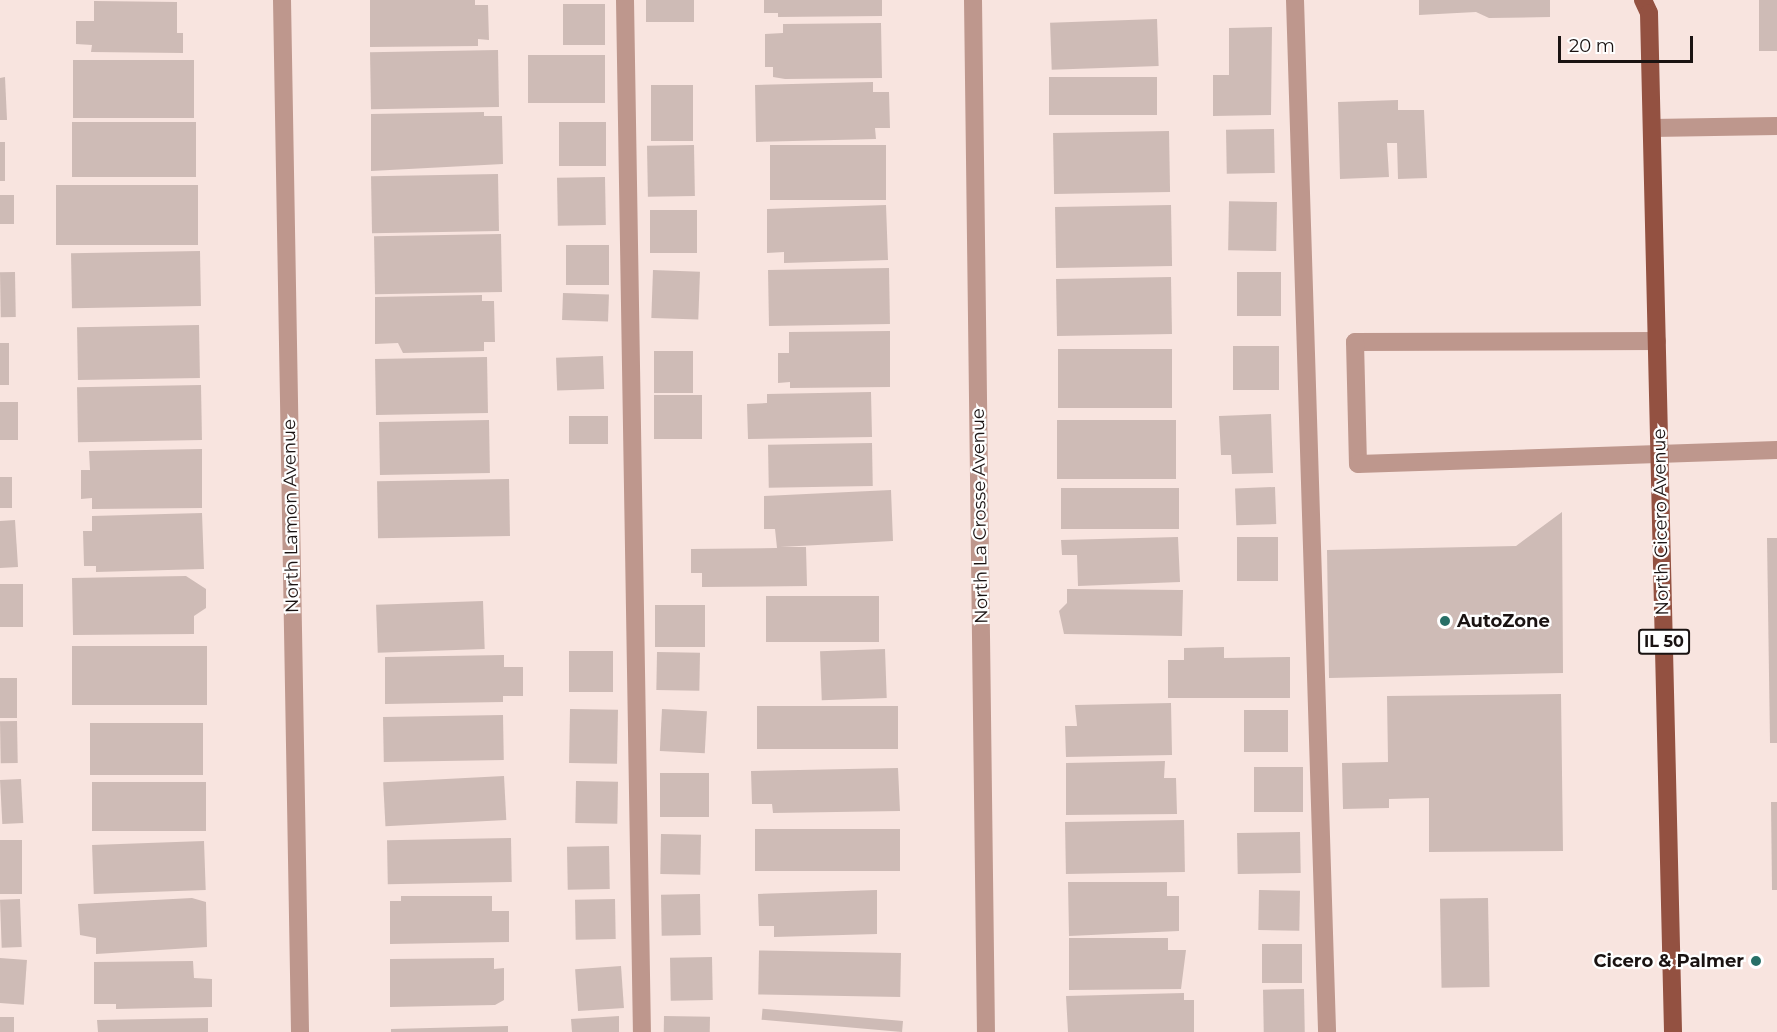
<!DOCTYPE html>
<style>
body{margin:0}
#map{position:relative;width:1777px;height:1032px;overflow:hidden;background:#f8e4df;font-family:Montserrat,sans-serif}
div>[style]{position:absolute}
[style*='--x']{left:calc(var(--x)*1px);top:calc(var(--y)*1px);width:calc(var(--w)*1px);rotate:calc(var(--a)*1deg)}
.building>*{inset:0;background:#cebbb6;transform-origin:0 0}
.service>*{height:18px;margin:-9px;padding:0 9px;transform-origin:9px;border-radius:9px;background:#be978d}
.minor>*{height:18px;margin:-9px;padding:0 9px;transform-origin:9px;border-radius:9px;background:#be978d}
.primary>*{height:18px;margin:-9px;padding:0 9px;transform-origin:9px;border-radius:9px;background:#935141}
.dots>*{width:16px;height:16px;translate:-50% -50%;box-sizing:border-box;border:3px solid #fff;border-radius:50%}
span{translate:-50% -50%;white-space:nowrap;text-align:center;line-height:1.15;-webkit-text-stroke:4.5px #fff;paint-order:stroke}
.shield-label span{padding:2px 4px;background:#fff;border:2px solid;border-radius:4px;-webkit-text-stroke-width:0}
.shield-label{font-size:16px;color:#1a1312;font-weight:700}
.street-label{font-size:18px;color:#1a1312}
.poi-label{font-size:18px;color:#1a1312;font-weight:700}
.left{translate:0 -50%;text-align:left}
.right{translate:-100% -50%;text-align:right}
.scale{position:absolute;left:1558px;top:36px;width:135px;height:27px;box-sizing:border-box;border:3px solid #1a1312;border-top:0;padding-left:8px;font-size:18px;line-height:21px;white-space:nowrap;color:#1a1312;-webkit-text-stroke:4px #fff;paint-order:stroke}
</style>
<div id="map">
<div class="building">
<i style="clip-path:polygon(370px 0,475px 0,475px 5px,488px 5px,489px 40px,478px 39px,478px 46px,370px 47px)"></i>
<i style="left:646px;top:0;width:48px;height:22px"></i>
<i style="clip-path:polygon(764px 0,882px 0,882px 16px,778px 17px,778px 13px,764px 13px)"></i>
<i style="clip-path:polygon(1419px 0,1550px 0,1550px 17px,1489px 18px,1476px 12px,1419px 15px)"></i>
<i style="left:1759px;top:0;width:18px;height:51px"></i>
<i style="clip-path:polygon(94px 1px,177px 2px,177px 33px,183px 33px,183px 53px,91px 52px,92px 45px,76px 44px,76px 21px,94px 21px)"></i>
<i style="left:605px;top:4px;width:41px;height:42px;rotate:90deg"></i>
<i style="left:1157px;top:19px;width:47px;height:107px;rotate:88deg"></i>
<i style="clip-path:polygon(881px 23px,882px 78px,785px 79px,773px 77px,773px 67px,765px 67px,765px 34px,783px 33px,783px 24px)"></i>
<i style="clip-path:polygon(1272px 27px,1271px 115px,1213px 116px,1213px 75px,1229px 75px,1229px 28px)"></i>
<i style="left:498px;top:50px;width:57px;height:128px;rotate:89deg"></i>
<i style="left:605px;top:55px;width:48px;height:77px;rotate:90deg"></i>
<i style="left:194px;top:60px;width:58px;height:121px;rotate:90deg"></i>
<i style="clip-path:polygon(5px 77px,7px 120px,0 120px,0 78px)"></i>
<i style="left:1157px;top:77px;width:38px;height:108px;rotate:90deg"></i>
<i style="clip-path:polygon(873px 82px,873px 92px,889px 92px,890px 128px,875px 128px,876px 139px,756px 142px,755px 85px)"></i>
<i style="left:651px;top:85px;width:42px;height:56px"></i>
<i style="clip-path:polygon(1398px 100px,1398px 110px,1424px 110px,1427px 178px,1398px 179px,1397px 143px,1387px 143px,1389px 177px,1340px 179px,1338px 102px)"></i>
<i style="clip-path:polygon(484px 112px,484px 116px,502px 116px,503px 164px,371px 171px,371px 114px)"></i>
<i style="left:196px;top:122px;width:55px;height:124px;rotate:90deg"></i>
<i style="left:559px;top:122px;width:47px;height:44px"></i>
<i style="left:1274px;top:129px;width:44px;height:48px;rotate:89deg"></i>
<i style="left:1169px;top:131px;width:61px;height:116px;rotate:89deg"></i>
<i style="left:0;top:142px;width:5px;height:39px"></i>
<i style="left:694px;top:145px;width:51px;height:47px;rotate:89deg"></i>
<i style="left:886px;top:145px;width:55px;height:116px;rotate:90deg"></i>
<i style="left:498px;top:174px;width:57px;height:127px;rotate:89deg"></i>
<i style="left:605px;top:177px;width:48px;height:48px;rotate:89deg"></i>
<i style="left:56px;top:185px;width:142px;height:60px"></i>
<i style="left:14px;top:195px;width:29px;height:14px;rotate:90deg"></i>
<i style="left:1277px;top:202px;width:49px;height:48px;rotate:91deg"></i>
<i style="clip-path:polygon(886px 205px,888px 260px,784px 263px,784px 252px,767px 253px,767px 209px)"></i>
<i style="left:1171px;top:205px;width:61px;height:116px;rotate:89deg"></i>
<i style="left:650px;top:210px;width:47px;height:43px"></i>
<i style="left:501px;top:234px;width:58px;height:127px;rotate:89deg"></i>
<i style="left:566px;top:245px;width:43px;height:40px"></i>
<i style="left:200px;top:251px;width:55px;height:129px;rotate:89deg"></i>
<i style="left:889px;top:268px;width:56px;height:121px;rotate:89deg"></i>
<i style="left:653px;top:270px;width:47px;height:48px;rotate:2deg"></i>
<i style="left:15px;top:272px;width:45px;height:15px;rotate:89deg"></i>
<i style="left:1237px;top:272px;width:44px;height:44px"></i>
<i style="left:1171px;top:277px;width:57px;height:115px;rotate:89deg"></i>
<i style="left:563px;top:293px;width:46px;height:27px;rotate:2deg"></i>
<i style="clip-path:polygon(482px 295px,482px 301px,494px 301px,495px 342px,484px 342px,484px 351px,403px 353px,398px 343px,375px 344px,375px 297px)"></i>
<i style="left:199px;top:325px;width:53px;height:122px;rotate:89deg"></i>
<i style="clip-path:polygon(890px 331px,890px 387px,790px 388px,790px 382px,778px 383px,778px 353px,789px 353px,789px 332px)"></i>
<i style="left:0;top:343px;width:9px;height:42px"></i>
<i style="left:1233px;top:346px;width:46px;height:44px"></i>
<i style="left:1058px;top:349px;width:114px;height:59px"></i>
<i style="left:654px;top:351px;width:39px;height:42px"></i>
<i style="left:603px;top:356px;width:33px;height:47px;rotate:88deg"></i>
<i style="left:487px;top:357px;width:56px;height:112px;rotate:89deg"></i>
<i style="left:201px;top:385px;width:55px;height:124px;rotate:89deg"></i>
<i style="clip-path:polygon(871px 392px,872px 437px,748px 439px,747px 404px,767px 403px,767px 394px)"></i>
<i style="left:702px;top:395px;width:44px;height:48px;rotate:90deg"></i>
<i style="left:0;top:402px;width:18px;height:38px"></i>
<i style="clip-path:polygon(1271px 414px,1273px 473px,1232px 474px,1231px 455px,1221px 455px,1219px 416px)"></i>
<i style="left:569px;top:416px;width:39px;height:28px"></i>
<i style="left:489px;top:420px;width:53px;height:110px;rotate:89deg"></i>
<i style="left:1176px;top:420px;width:59px;height:119px;rotate:90deg"></i>
<i style="left:872px;top:443px;width:43px;height:104px;rotate:89deg"></i>
<i style="clip-path:polygon(202px 449px,202px 508px,92px 509px,92px 498px,81px 499px,81px 470px,90px 470px,89px 451px)"></i>
<i style="left:0;top:477px;width:12px;height:31px"></i>
<i style="left:509px;top:479px;width:57px;height:132px;rotate:89deg"></i>
<i style="left:1275px;top:487px;width:37px;height:40px;rotate:88deg"></i>
<i style="left:1179px;top:488px;width:41px;height:118px;rotate:90deg"></i>
<i style="clip-path:polygon(891px 490px,893px 541px,780px 547px,806px 547px,807px 586px,702px 587px,702px 573px,691px 573px,691px 549px,777px 548px,775px 529px,764px 529px,764px 496px)"></i>
<i style="clip-path:polygon(1562px 512px,1563px 673px,1329px 678px,1327px 550px,1516px 546px)"></i>
<i style="clip-path:polygon(202px 513px,204px 569px,96px 572px,96px 566px,84px 566px,83px 531px,92px 531px,92px 516px)"></i>
<i style="clip-path:polygon(15px 520px,18px 567px,0 568px,0 521px)"></i>
<i style="clip-path:polygon(1178px 537px,1180px 582px,1078px 586px,1077px 555px,1062px 555px,1061px 540px)"></i>
<i style="left:1237px;top:537px;width:41px;height:44px"></i>
<i style="clip-path:polygon(1767px 538px,1777px 538px,1777px 743px,1770px 743px)"></i>
<i style="clip-path:polygon(186px 576px,206px 589px,206px 608px,194px 616px,194px 634px,73px 635px,72px 578px)"></i>
<i style="left:0;top:584px;width:23px;height:43px"></i>
<i style="clip-path:polygon(1067px 589px,1183px 590px,1182px 636px,1064px 634px,1059px 611px,1067px 603px)"></i>
<i style="left:879px;top:596px;width:46px;height:113px;rotate:90deg"></i>
<i style="left:483px;top:601px;width:48px;height:107px;rotate:88deg"></i>
<i style="left:655px;top:605px;width:50px;height:42px"></i>
<i style="left:72px;top:646px;width:135px;height:59px"></i>
<i style="clip-path:polygon(1224px 647px,1224px 658px,1290px 657px,1290px 698px,1168px 698px,1168px 660px,1184px 660px,1184px 648px)"></i>
<i style="left:885px;top:649px;width:49px;height:65px;rotate:88deg"></i>
<i style="left:569px;top:651px;width:44px;height:41px"></i>
<i style="left:657px;top:652px;width:43px;height:38px;rotate:1deg"></i>
<i style="clip-path:polygon(504px 655px,504px 667px,523px 667px,523px 696px,503px 696px,503px 702px,385px 704px,385px 657px)"></i>
<i style="left:0;top:678px;width:17px;height:40px"></i>
<i style="clip-path:polygon(1561px 694px,1563px 851px,1429px 852px,1429px 798px,1389px 799px,1389px 808px,1343px 809px,1342px 763px,1388px 762px,1387px 696px)"></i>
<i style="clip-path:polygon(1171px 703px,1172px 755px,1066px 757px,1065px 726px,1077px 726px,1075px 705px)"></i>
<i style="left:898px;top:706px;width:43px;height:141px;rotate:90deg"></i>
<i style="left:570px;top:709px;width:48px;height:54px;rotate:1deg"></i>
<i style="left:662px;top:709px;width:45px;height:42px;rotate:3deg"></i>
<i style="left:1244px;top:710px;width:44px;height:42px"></i>
<i style="left:503px;top:715px;width:45px;height:120px;rotate:89deg"></i>
<i style="left:17px;top:721px;width:42px;height:17px;rotate:89deg"></i>
<i style="left:90px;top:723px;width:113px;height:52px"></i>
<i style="clip-path:polygon(1165px 761px,1164px 778px,1176px 778px,1177px 814px,1066px 815px,1066px 763px)"></i>
<i style="left:1254px;top:767px;width:49px;height:45px"></i>
<i style="clip-path:polygon(898px 768px,900px 811px,773px 813px,772px 804px,752px 804px,751px 771px)"></i>
<i style="left:660px;top:773px;width:49px;height:44px"></i>
<i style="left:504px;top:776px;width:44px;height:121px;rotate:87deg"></i>
<i style="left:21px;top:779px;width:44px;height:21px;rotate:87deg"></i>
<i style="left:576px;top:781px;width:42px;height:42px;rotate:1deg"></i>
<i style="left:206px;top:782px;width:49px;height:114px;rotate:90deg"></i>
<i style="clip-path:polygon(1771px 802px,1777px 802px,1777px 890px,1772px 890px)"></i>
<i style="left:1184px;top:820px;width:52px;height:119px;rotate:89deg"></i>
<i style="left:900px;top:829px;width:42px;height:145px;rotate:90deg"></i>
<i style="left:1300px;top:832px;width:41px;height:63px;rotate:89deg"></i>
<i style="left:661px;top:834px;width:40px;height:40px;rotate:1deg"></i>
<i style="left:511px;top:838px;width:44px;height:124px;rotate:89deg"></i>
<i style="left:0;top:840px;width:22px;height:54px"></i>
<i style="left:204px;top:841px;width:49px;height:112px;rotate:88deg"></i>
<i style="left:609px;top:846px;width:43px;height:42px;rotate:89deg"></i>
<i style="clip-path:polygon(1068px 882px,1167px 882px,1167px 896px,1179px 896px,1179px 931px,1069px 936px)"></i>
<i style="clip-path:polygon(877px 890px,877px 934px,774px 937px,774px 926px,759px 926px,758px 894px)"></i>
<i style="left:1259px;top:890px;width:41px;height:40px;rotate:1deg"></i>
<i style="left:700px;top:894px;width:41px;height:39px;rotate:89deg"></i>
<i style="clip-path:polygon(401px 896px,492px 896px,492px 911px,509px 911px,509px 942px,390px 944px,390px 901px,401px 901px)"></i>
<i style="clip-path:polygon(192px 898px,206px 902px,207px 947px,96px 954px,96px 938px,80px 935px,78px 904px)"></i>
<i style="left:1488px;top:898px;width:89px;height:48px;rotate:89deg"></i>
<i style="left:20px;top:899px;width:48px;height:20px;rotate:88deg"></i>
<i style="left:615px;top:899px;width:40px;height:40px;rotate:89deg"></i>
<i style="clip-path:polygon(1069px 938px,1168px 938px,1168px 950px,1186px 950px,1181px 989px,1069px 990px)"></i>
<i style="left:1262px;top:944px;width:40px;height:39px"></i>
<i style="left:901px;top:953px;width:44px;height:142px;rotate:91deg"></i>
<i style="left:712px;top:957px;width:43px;height:42px;rotate:89deg"></i>
<i style="left:0;top:958px;width:27px;height:45px;rotate:4deg"></i>
<i style="clip-path:polygon(494px 958px,494px 969px,504px 968px,504px 1000px,495px 1005px,390px 1007px,390px 959px)"></i>
<i style="clip-path:polygon(193px 961px,194px 978px,212px 979px,212px 1007px,116px 1009px,116px 1004px,94px 1004px,94px 962px)"></i>
<i style="left:621px;top:966px;width:42px;height:46px;rotate:86deg"></i>
<i style="left:1304px;top:989px;width:43px;height:41px;rotate:89deg"></i>
<i style="clip-path:polygon(1184px 993px,1184px 1000px,1194px 1000px,1194px 1032px,1068px 1032px,1066px 996px)"></i>
<i style="clip-path:polygon(619px 1016px,619px 1032px,572px 1032px,571px 1019px)"></i>
<i style="left:664px;top:1016px;width:46px;height:16px;rotate:1deg"></i>
<i style="left:0;top:1017px;width:14px;height:15px"></i>
<i style="clip-path:polygon(208px 1018px,208px 1032px,98px 1032px,97px 1020px)"></i>
<i style="left:903px;top:1021px;width:11px;height:141px;rotate:95deg"></i>
<i style="clip-path:polygon(508px 1026px,508px 1032px,391px 1032px,391px 1029px)"></i>
</div>
<div class="service">
<i style="--x:625;--y:0;--w:1032;--a:89.06"></i>
<i style="--x:1295;--y:0;--w:1032;--a:88.22"></i>
<i style="--x:1652;--y:128;--w:125;--a:-0.9"></i>
<i style="--x:1657;--y:341;--w:302;--a:179.8"></i>
<i style="--x:1355;--y:342;--w:122;--a:88.6"></i>
<i style="--x:1358;--y:464;--w:419;--a:-1.9"></i>
</div>
<div class="minor">
<i style="--x:282;--y:0;--w:1032;--a:89"></i>
<i style="--x:973;--y:0;--w:1032;--a:89.28"></i>
</div>
<div class="primary">
<i style="--x:1643;--y:0;--w:14;--a:65"></i>
<i style="--x:1649;--y:13;--w:1019;--a:88.65"></i>
</div>
<div class="dots">
<i style="left:1445px;top:621px;background:#276f67"></i>
<i style="left:1756px;top:961px;background:#276f67"></i>
</div>
<div class="shield-label">
<span style="left:1664px;top:642px">IL 50</span>
</div>
<div class="street-label">
<span style="left:291px;top:516px;rotate:-91deg">North Lamon Avenue</span>
<span style="left:980px;top:516px;rotate:-91deg">North La Crosse Avenue</span>
<span style="left:1661px;top:522px;rotate:-91deg">North Cicero Avenue</span>
</div>
<div class="poi-label">
<span class="left" style="left:1457px;top:621px">AutoZone</span>
<span class="right" style="left:1744px;top:961px">Cicero &amp; Palmer</span>
</div>
<div class="scale">20 m</div>
</div>
